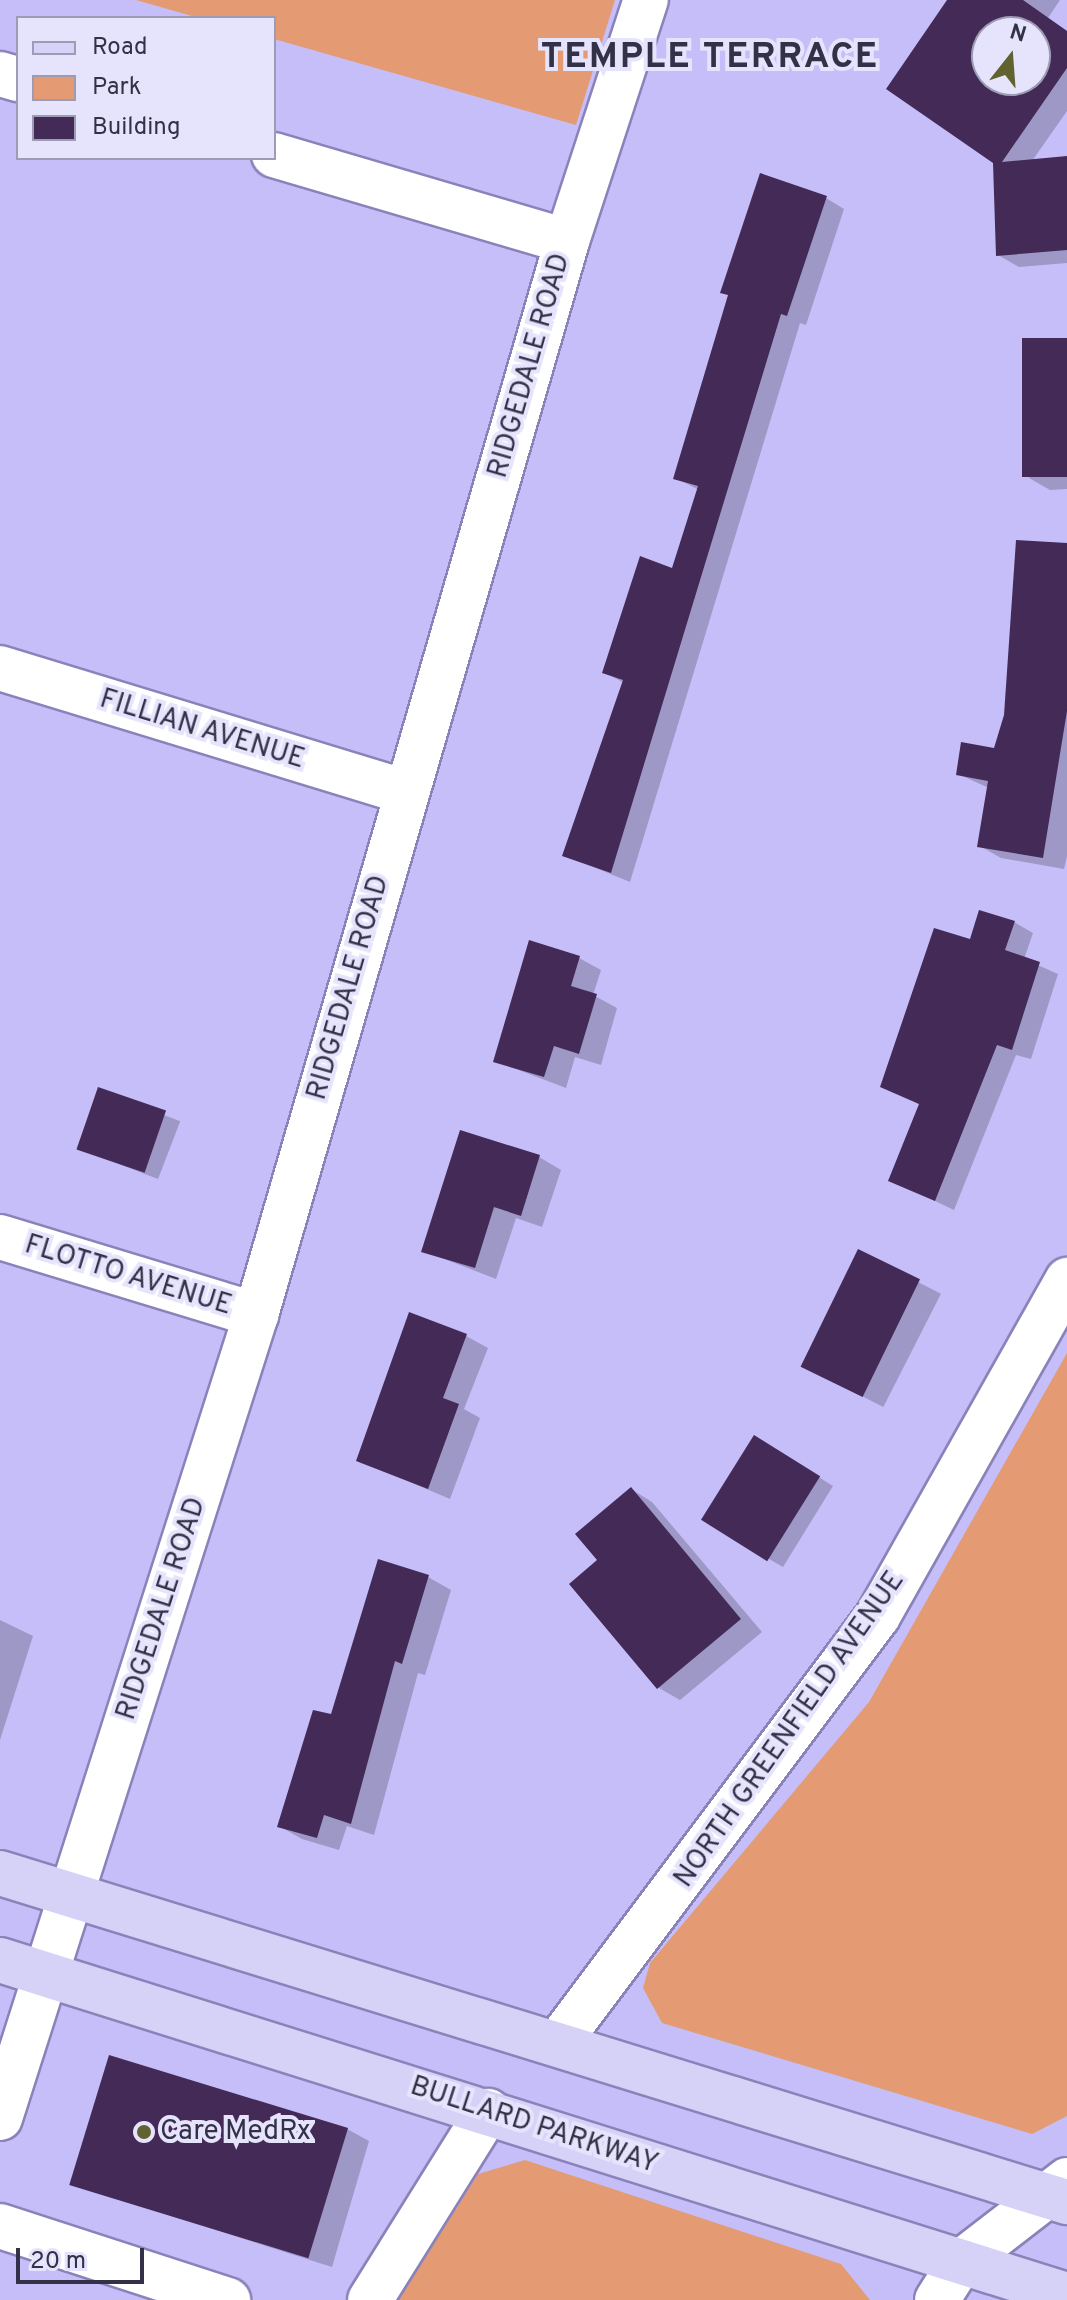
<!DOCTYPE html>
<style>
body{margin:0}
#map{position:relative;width:1067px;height:2300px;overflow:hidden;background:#c5bef8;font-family:Overpass,sans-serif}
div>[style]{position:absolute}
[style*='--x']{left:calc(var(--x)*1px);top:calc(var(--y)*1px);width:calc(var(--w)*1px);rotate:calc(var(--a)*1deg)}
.green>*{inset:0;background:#e49b73}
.shadow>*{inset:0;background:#0003;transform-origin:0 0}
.building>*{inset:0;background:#442a56;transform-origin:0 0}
.roads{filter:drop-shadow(2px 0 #8a83ba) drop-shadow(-2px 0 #8a83ba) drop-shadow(0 2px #8a83ba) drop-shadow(0 -2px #8a83ba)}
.minor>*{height:44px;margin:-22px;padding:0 22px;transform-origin:22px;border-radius:22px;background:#fff}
.major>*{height:44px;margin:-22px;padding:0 22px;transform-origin:22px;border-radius:22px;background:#d6d1f7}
.dots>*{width:22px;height:22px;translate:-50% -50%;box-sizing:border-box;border:4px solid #e6e4fc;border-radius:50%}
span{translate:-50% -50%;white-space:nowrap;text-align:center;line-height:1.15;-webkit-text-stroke:8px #e6e4fc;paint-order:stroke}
.street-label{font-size:28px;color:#333148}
.poi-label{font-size:28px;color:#333148}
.left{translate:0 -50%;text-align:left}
.district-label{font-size:36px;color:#333148;font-weight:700;letter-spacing:2px}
.legend{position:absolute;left:16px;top:16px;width:260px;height:144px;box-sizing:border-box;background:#e6e4fc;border:2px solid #9e9cb4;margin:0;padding:10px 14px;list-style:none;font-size:24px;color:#333148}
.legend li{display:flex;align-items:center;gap:16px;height:40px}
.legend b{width:40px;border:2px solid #9e9cb4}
.north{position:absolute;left:971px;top:16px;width:80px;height:80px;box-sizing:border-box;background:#e6e4fc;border:2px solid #9e9cb4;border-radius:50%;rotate:17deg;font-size:22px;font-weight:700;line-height:32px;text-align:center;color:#333148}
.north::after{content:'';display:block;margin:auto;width:28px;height:36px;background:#61622f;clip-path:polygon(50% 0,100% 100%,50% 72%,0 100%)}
.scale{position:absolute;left:16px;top:2248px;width:128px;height:36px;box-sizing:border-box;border:4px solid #333148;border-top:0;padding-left:10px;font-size:24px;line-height:28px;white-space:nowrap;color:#333148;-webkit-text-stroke:6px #e6e4fc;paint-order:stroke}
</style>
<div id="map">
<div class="green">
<i style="clip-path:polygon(136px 0,615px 0,576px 125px,274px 39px,274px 18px,199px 18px)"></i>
<i style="clip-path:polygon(1067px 1353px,1067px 2116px,1032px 2134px,662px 2023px,643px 1988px,650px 1963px,869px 1702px)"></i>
<i style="clip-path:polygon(525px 2160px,841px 2264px,870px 2300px,398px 2300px,478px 2174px)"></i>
</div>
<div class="shadow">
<i style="clip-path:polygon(evenodd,950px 0,1060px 0,1048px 18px,1067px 31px,1067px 111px,1032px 161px,1067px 158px,1067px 263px,1019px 267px,998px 255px,995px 162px,950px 0,987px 32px,1035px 32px,1035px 80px,987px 80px,987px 32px)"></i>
<i style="clip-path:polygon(826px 198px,844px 209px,806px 325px,800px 323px,630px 882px,564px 855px,624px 683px,604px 672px,673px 570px,699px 490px,676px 478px,729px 296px)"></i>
<i style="clip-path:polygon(1067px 340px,1067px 489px,1050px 490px,1029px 478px)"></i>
<i style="clip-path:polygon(1067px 545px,1067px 856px,1064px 869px,1001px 858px,980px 846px,989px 788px,958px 774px,995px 750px)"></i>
<i style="clip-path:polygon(1014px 922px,1033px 933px,1024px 959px,1058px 974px,1031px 1059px,1016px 1055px,954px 1210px,891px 1180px,921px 1105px,883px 1086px,971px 941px)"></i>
<i style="clip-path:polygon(579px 958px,601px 970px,593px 995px,617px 1008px,601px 1065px,575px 1057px,566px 1088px,495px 1061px)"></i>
<i style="left:99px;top:1090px;width:87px;height:62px;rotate:21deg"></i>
<i style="clip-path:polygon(539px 1157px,561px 1170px,542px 1227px,516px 1218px,496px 1279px,424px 1251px)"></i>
<i style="left:859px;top:1252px;width:92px;height:127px;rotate:27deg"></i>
<i style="clip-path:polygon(466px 1336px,488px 1348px,464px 1409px,480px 1418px,450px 1499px,358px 1460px)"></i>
<i style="clip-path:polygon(769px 1446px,833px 1486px,783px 1567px,769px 1559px)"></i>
<i style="clip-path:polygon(631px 1489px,652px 1502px,762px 1632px,680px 1700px,659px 1688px,572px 1584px,600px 1560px)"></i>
<i style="clip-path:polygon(428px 1577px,451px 1590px,425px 1675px,418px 1673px,374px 1835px,347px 1826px,339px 1850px,302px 1839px,279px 1826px,332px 1717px)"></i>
<i style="clip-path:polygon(0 1620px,33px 1636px,0 1740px)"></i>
<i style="clip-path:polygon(347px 2129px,369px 2141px,332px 2267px,71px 2184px)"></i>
</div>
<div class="building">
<i style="clip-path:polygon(evenodd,947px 0,1023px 0,1067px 31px,1067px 68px,1002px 162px,1067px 156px,1067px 250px,996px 256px,993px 163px,886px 89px,947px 0,987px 32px,1035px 32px,1035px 80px,987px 80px,987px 32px)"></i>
<i style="clip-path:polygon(760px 173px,827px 196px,787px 316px,781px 314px,611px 873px,562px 856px,623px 680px,602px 673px,640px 556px,672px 568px,698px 486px,673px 479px,728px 295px,720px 293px)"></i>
<i style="left:1067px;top:338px;width:139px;height:45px;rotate:90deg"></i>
<i style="clip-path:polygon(1016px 540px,1067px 543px,1067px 711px,1043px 858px,977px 847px,988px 781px,956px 775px,961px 742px,994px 748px,1004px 715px)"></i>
<i style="clip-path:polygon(979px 910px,1015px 921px,1005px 950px,1040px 962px,1012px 1050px,997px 1045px,935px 1201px,888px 1181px,919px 1104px,880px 1087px,934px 928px,970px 939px)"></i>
<i style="clip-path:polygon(529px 940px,580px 956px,571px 986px,597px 994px,579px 1054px,554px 1046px,544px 1077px,493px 1062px)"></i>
<i style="left:98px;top:1087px;width:72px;height:66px;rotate:19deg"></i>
<i style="clip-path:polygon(460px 1130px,540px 1155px,521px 1216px,494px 1207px,475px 1268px,421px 1252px)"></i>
<i style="left:858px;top:1249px;width:69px;height:131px;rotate:26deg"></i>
<i style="clip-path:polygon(409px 1312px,467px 1334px,443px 1398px,459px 1404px,428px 1489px,356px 1461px)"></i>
<i style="left:754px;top:1435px;width:78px;height:100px;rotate:32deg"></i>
<i style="clip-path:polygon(631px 1487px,741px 1619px,657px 1689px,569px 1584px,597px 1560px,575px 1534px)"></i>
<i style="clip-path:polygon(378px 1559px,429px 1575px,402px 1664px,395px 1661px,351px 1824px,324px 1815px,317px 1838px,277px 1827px,313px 1710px,331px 1714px)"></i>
<i style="left:109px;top:2055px;width:250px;height:136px;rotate:17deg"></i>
</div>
<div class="roads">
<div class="minor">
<i style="--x:0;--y:74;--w:19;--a:16"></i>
<i style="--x:274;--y:155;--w:305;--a:16.4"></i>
<i style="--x:0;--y:668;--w:424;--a:17"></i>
<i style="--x:0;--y:1237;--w:268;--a:16.9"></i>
<i style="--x:560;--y:2040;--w:530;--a:-53.13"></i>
<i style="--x:878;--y:1616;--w:386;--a:-60.6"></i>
<i style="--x:0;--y:2118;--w:843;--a:-72.32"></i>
<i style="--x:256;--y:1315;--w:1118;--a:-73.85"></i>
<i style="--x:567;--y:241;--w:254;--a:-71.9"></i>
<i style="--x:0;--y:2226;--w:240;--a:18"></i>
<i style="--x:370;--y:2300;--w:223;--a:-58"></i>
<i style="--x:937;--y:2300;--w:45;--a:-57.7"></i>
<i style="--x:961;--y:2262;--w:134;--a:-37.7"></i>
</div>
<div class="major">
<i style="--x:0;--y:1873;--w:1117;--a:17.14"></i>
<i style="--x:0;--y:1960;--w:1118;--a:17.43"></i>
</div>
</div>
<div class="dots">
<i style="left:144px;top:2132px;background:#61622f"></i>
</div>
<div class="street-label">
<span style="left:530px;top:366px;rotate:-74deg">RIDGEDALE ROAD</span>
<span style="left:202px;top:730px;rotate:17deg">FILLIAN AVENUE</span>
<span style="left:349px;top:988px;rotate:-74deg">RIDGEDALE ROAD</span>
<span style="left:128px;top:1276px;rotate:17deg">FLOTTO AVENUE</span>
<span style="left:162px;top:1609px;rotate:-72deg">RIDGEDALE ROAD</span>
<span style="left:790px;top:1730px;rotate:-55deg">NORTH GREENFIELD AVENUE</span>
<span style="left:534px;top:2126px;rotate:18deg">BULLARD PARKWAY</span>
</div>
<div class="poi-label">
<span class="left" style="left:160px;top:2132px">Care MedRx</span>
</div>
<div class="district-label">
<span style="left:710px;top:59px">TEMPLE TERRACE</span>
</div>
<ul class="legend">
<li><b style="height:10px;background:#d6d1f7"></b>Road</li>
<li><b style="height:22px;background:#e49b73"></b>Park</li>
<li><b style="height:22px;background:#442a56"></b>Building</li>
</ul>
<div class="north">N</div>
<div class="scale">20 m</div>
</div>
